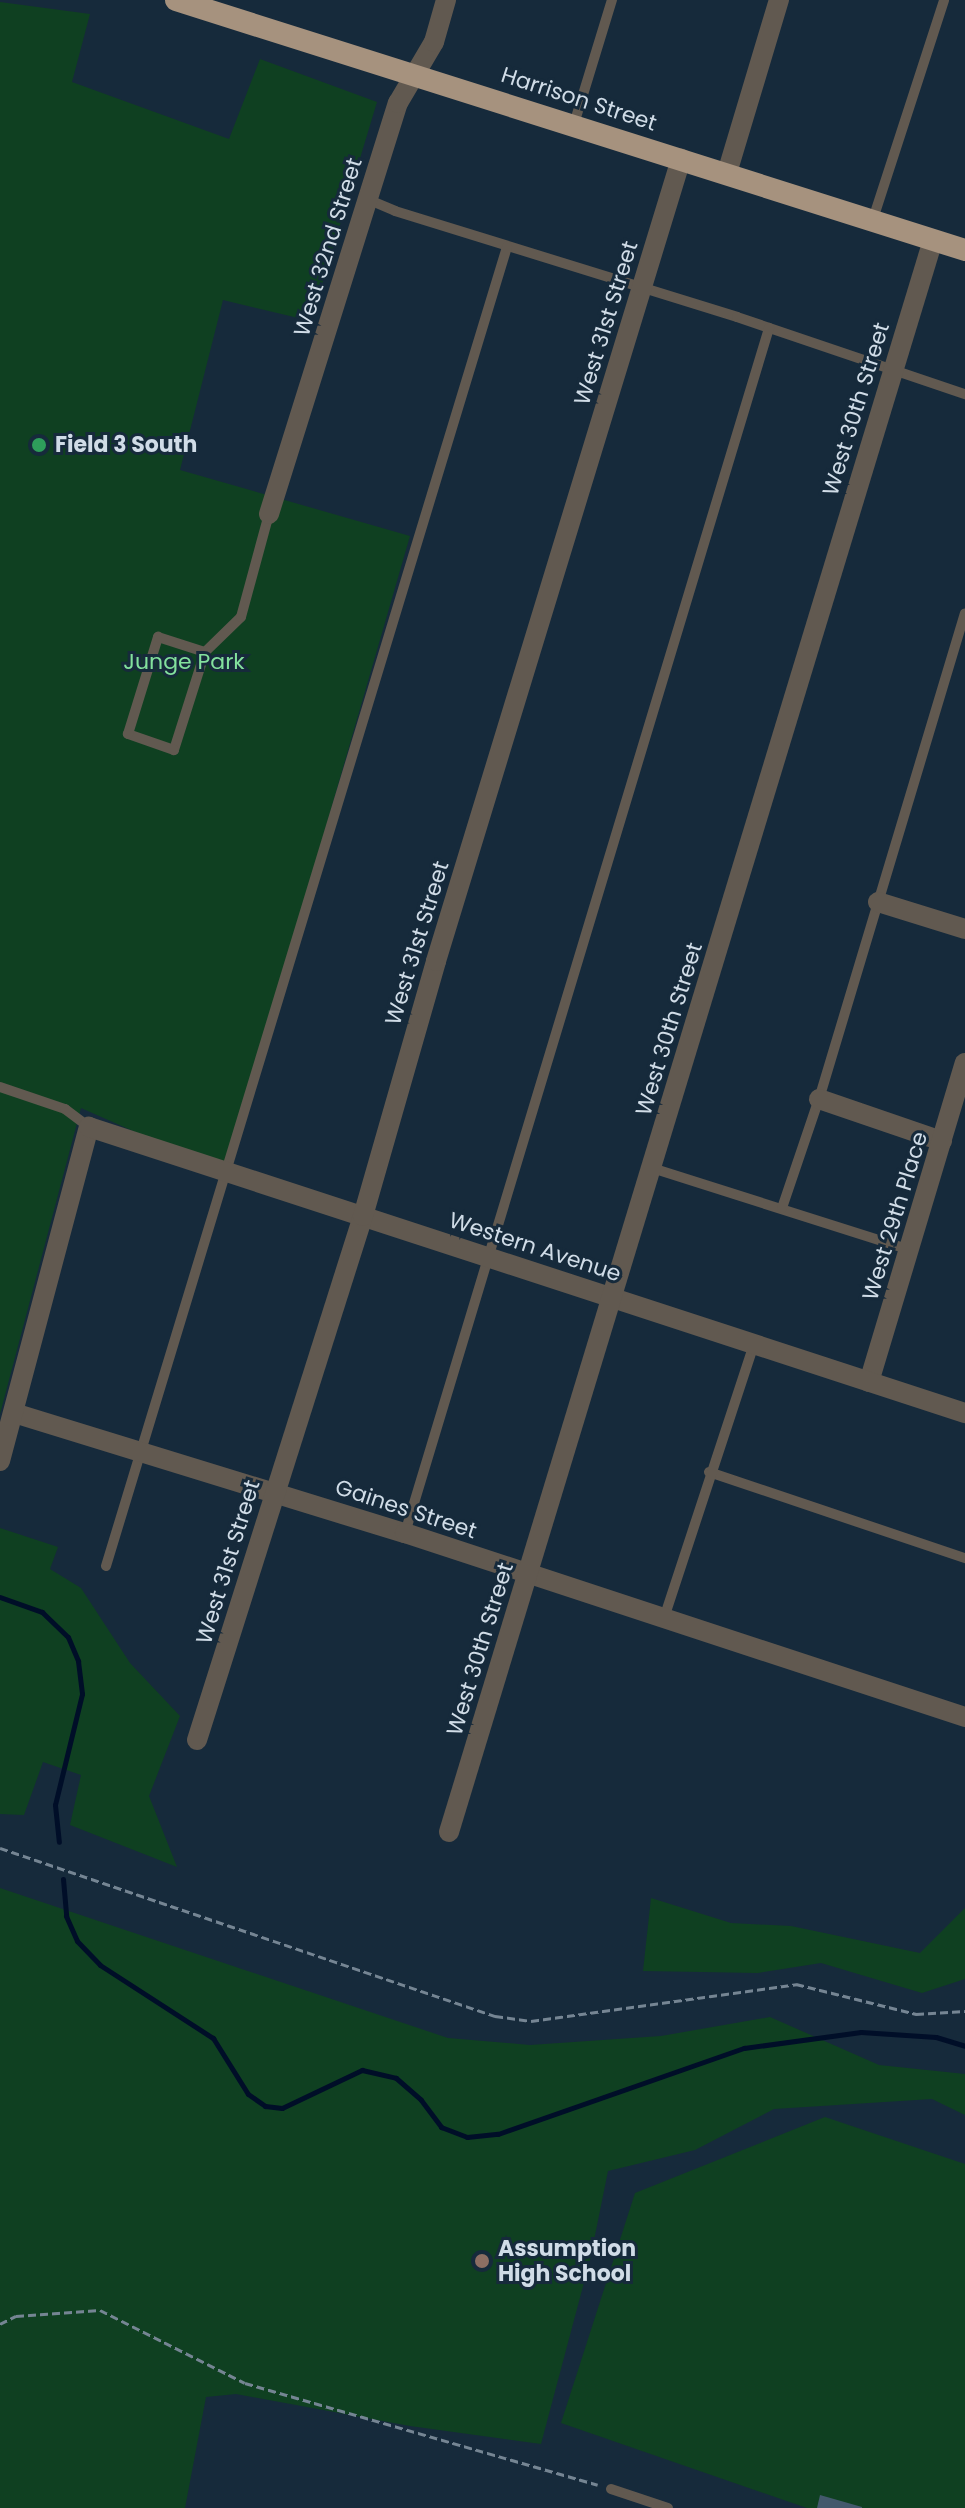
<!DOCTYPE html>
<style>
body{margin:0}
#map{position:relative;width:965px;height:2508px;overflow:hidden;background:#162a3b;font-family:Poppins,sans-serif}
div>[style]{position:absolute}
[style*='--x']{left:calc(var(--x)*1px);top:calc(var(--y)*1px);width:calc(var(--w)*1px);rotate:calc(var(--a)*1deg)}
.green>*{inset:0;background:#0f4021}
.stream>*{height:5px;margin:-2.5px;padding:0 2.5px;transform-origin:2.5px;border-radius:2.5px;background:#000e28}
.building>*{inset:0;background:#43596c}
.path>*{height:3px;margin-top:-1.5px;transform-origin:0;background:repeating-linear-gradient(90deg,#758593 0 8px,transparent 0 12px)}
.service>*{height:10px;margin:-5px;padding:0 5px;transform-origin:5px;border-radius:5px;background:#615950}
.minor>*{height:20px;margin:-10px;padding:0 10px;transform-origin:10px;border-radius:10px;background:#615950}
.trunk>*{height:22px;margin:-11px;padding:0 11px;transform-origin:11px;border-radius:11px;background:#a6927e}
.dots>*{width:22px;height:22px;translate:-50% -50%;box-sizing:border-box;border:4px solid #162a3b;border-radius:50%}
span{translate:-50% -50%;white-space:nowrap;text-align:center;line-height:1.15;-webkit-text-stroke:6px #162a3b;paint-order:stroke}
.street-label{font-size:22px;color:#d0dce7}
.poi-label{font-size:22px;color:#d0dce7;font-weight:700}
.left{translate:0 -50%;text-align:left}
.park-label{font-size:22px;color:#83e19d}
</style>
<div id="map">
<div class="green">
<i style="clip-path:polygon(0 2px,90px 14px,72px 82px,229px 139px,260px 59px,377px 102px,311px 321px,223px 300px,180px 470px,410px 536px,226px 1172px,81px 1108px,0 1414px)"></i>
<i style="clip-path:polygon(0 1528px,58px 1547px,50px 1569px,81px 1588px,130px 1663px,180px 1716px,149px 1796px,177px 1867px,70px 1825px,81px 1775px,43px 1762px,24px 1815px,0 1814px)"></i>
<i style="clip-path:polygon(0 1888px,448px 2038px,530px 2045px,661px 2036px,770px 2017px,879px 2065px,965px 2074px,965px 2115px,932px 2099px,774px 2109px,695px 2150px,608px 2171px,590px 2260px,541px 2444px,410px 2426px,236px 2394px,206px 2397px,185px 2508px,0 2508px)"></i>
<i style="clip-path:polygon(651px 1898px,731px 1923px,791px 1926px,920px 1953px,965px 1908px,965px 1979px,922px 1993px,821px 1963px,758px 1973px,643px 1971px)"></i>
<i style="clip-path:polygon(825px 2117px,965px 2164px,965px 2508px,807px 2508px,561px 2423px,635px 2193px)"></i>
</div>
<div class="stream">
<i style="--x:0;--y:1597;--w:45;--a:19.7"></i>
<i style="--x:42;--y:1612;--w:36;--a:44"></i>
<i style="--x:68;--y:1637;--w:26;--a:67"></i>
<i style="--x:78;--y:1661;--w:33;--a:83"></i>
<i style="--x:82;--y:1694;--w:114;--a:103.7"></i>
<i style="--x:55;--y:1805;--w:37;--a:84"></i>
<i style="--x:63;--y:1879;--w:37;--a:85"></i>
<i style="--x:66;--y:1916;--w:27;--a:66"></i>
<i style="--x:77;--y:1941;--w:33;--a:46"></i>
<i style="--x:100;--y:1965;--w:135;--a:32.9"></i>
<i style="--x:213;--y:2038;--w:66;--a:58"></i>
<i style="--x:248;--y:2094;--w:21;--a:35"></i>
<i style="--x:265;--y:2106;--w:17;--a:7"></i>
<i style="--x:282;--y:2108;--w:89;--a:-25.4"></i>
<i style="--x:362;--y:2070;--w:35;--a:13"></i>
<i style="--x:396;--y:2078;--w:33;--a:41"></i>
<i style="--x:421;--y:2100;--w:34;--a:53"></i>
<i style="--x:441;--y:2127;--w:28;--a:21"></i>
<i style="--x:467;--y:2137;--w:31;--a:-6"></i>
<i style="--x:498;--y:2134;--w:261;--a:-19.3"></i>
<i style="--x:744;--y:2048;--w:118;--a:-7.8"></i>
<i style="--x:861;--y:2032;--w:75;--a:3.8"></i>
<i style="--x:936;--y:2037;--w:30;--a:17"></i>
</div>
<div class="building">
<i style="clip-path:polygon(820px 2495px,862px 2507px,862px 2508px,817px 2508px)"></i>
</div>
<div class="path">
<i style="--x:0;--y:1848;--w:523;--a:18.75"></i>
<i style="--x:495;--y:2016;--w:36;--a:8"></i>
<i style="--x:531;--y:2021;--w:268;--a:-7.9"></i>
<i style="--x:796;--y:1984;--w:124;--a:14"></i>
<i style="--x:916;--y:2014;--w:49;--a:-3.5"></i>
<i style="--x:0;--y:2324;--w:18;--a:-27"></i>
<i style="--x:16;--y:2316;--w:84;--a:-4.1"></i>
<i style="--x:100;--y:2310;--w:162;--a:26.7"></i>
<i style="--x:245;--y:2383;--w:367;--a:16.1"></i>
</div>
<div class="service">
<i style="--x:574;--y:124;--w:130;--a:-73"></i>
<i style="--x:367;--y:199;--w:30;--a:23"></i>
<i style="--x:395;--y:211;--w:358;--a:17.2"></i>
<i style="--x:737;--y:317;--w:241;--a:18.7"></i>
<i style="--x:873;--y:219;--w:230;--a:-72"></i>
<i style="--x:205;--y:652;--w:103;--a:107.6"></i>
<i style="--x:174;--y:750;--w:49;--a:-160.8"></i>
<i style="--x:128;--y:734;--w:102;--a:-72.8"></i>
<i style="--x:158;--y:637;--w:49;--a:17.7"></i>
<i style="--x:205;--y:652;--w:50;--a:-44.2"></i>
<i style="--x:241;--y:617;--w:107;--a:-74.8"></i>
<i style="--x:0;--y:1087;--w:69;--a:18.7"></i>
<i style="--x:65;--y:1109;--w:30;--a:37"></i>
<i style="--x:652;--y:1168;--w:271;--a:17.6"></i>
<i style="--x:782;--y:1208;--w:115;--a:-71.3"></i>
<i style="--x:819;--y:1099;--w:507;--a:-73.28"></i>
<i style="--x:709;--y:1472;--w:270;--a:18.6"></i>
<i style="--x:405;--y:1533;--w:1259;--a:-73.19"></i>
<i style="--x:106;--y:1566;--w:1379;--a:-73.09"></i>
<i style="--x:664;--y:1618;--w:288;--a:-71.8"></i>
<i style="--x:611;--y:2489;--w:60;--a:18.4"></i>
</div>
<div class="minor">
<i style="--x:727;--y:173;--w:181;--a:-73.3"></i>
<i style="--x:269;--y:514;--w:431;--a:-72.6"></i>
<i style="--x:398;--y:103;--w:71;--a:-59.5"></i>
<i style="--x:434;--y:42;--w:44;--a:-74.1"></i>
<i style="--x:878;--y:902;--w:91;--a:17.2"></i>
<i style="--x:819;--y:1099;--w:130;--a:18.9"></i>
<i style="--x:869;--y:1382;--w:333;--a:-73.3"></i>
<i style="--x:14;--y:1413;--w:409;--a:17.1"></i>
<i style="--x:405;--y:1533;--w:589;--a:18.19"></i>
<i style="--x:0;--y:1461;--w:346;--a:-75.1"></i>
<i style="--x:89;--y:1127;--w:922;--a:18.08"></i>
<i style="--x:197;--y:1740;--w:550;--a:-72.42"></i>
<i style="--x:363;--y:1216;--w:265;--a:-74"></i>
<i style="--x:436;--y:961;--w:839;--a:-73.01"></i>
<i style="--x:449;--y:1832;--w:1664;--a:-73.09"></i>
</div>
<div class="trunk">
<i style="--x:176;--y:0;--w:828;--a:17.58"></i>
</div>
<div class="dots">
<i style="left:39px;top:445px;background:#2e9e5b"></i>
<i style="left:482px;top:2261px;background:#8d6e63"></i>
</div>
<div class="street-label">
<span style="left:579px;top:99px;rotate:18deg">Harrison Street</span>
<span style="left:328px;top:247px;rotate:-73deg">West 32nd Street</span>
<span style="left:606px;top:323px;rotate:-73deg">West 31st Street</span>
<span style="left:856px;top:409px;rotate:-73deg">West 30th Street</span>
<span style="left:417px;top:943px;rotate:-73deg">West 31st Street</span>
<span style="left:669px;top:1029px;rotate:-73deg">West 30th Street</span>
<span style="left:895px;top:1216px;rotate:-73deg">West 29th Place</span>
<span style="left:535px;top:1247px;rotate:18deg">Western Avenue</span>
<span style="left:406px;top:1509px;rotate:18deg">Gaines Street</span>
<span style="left:228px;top:1562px;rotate:-73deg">West 31st Street</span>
<span style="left:480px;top:1649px;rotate:-73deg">West 30th Street</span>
</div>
<div class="poi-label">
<span class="left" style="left:55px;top:445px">Field 3 South</span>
<span class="left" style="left:498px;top:2261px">Assumption<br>High School</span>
</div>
<div class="park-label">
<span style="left:184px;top:662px">Junge Park</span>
</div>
</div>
